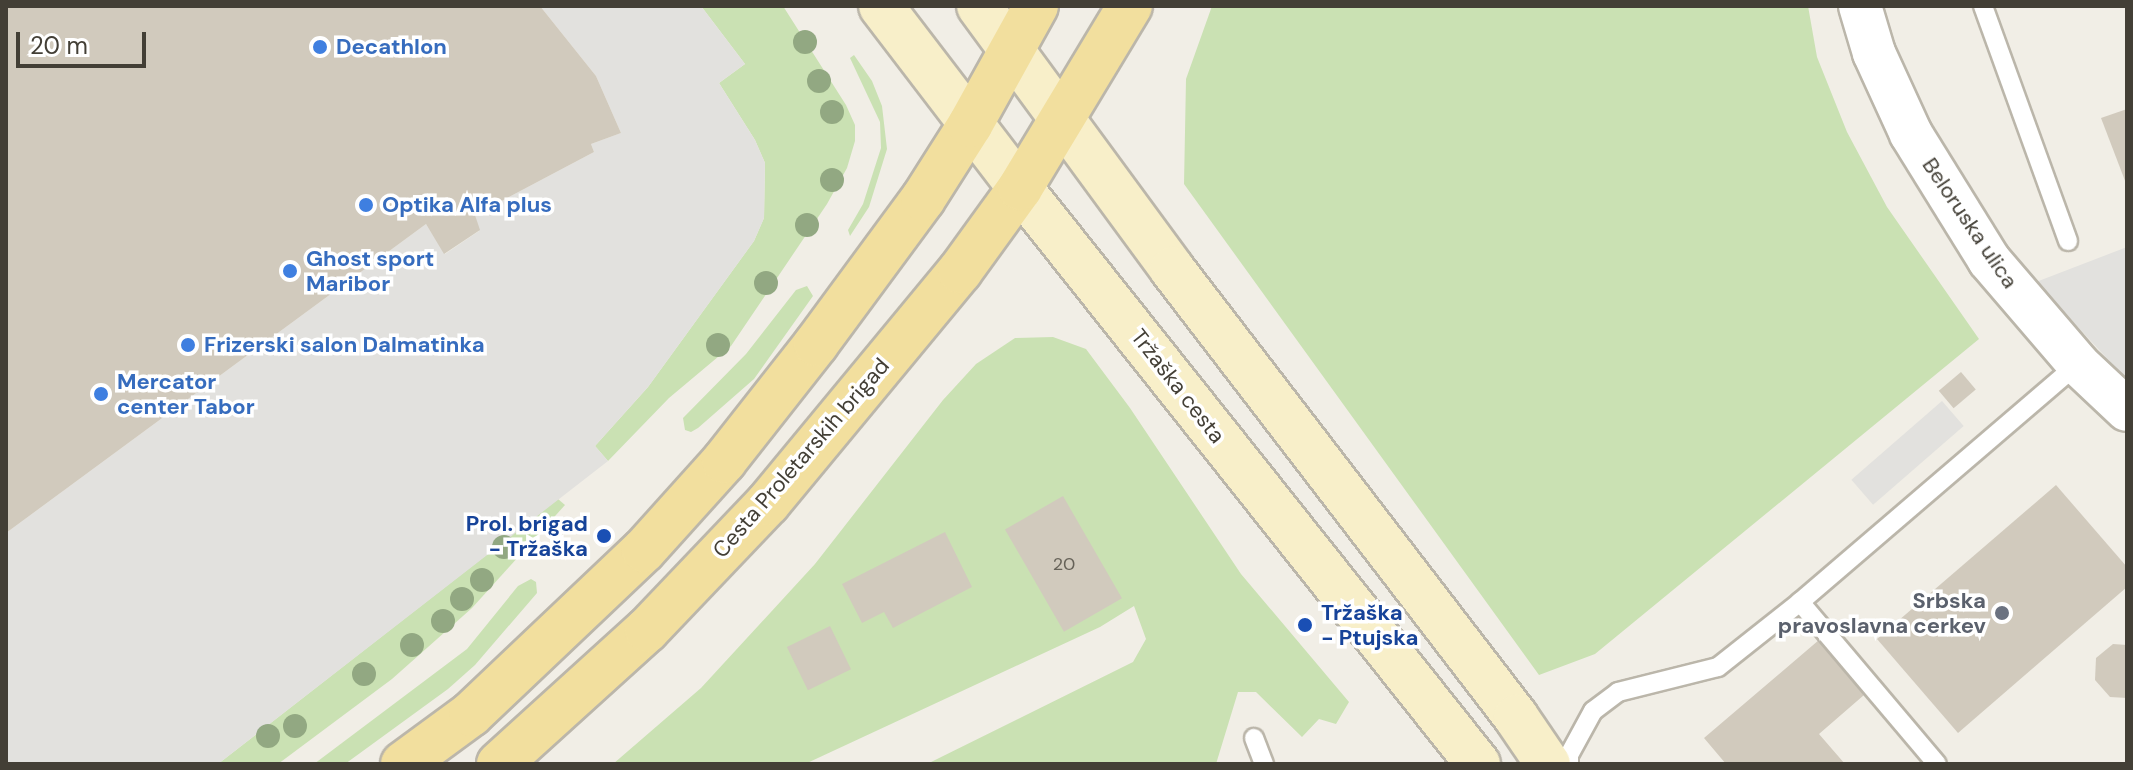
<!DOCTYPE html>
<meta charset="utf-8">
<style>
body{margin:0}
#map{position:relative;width:2133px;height:770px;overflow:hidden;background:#f1eee6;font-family:"DM Sans",sans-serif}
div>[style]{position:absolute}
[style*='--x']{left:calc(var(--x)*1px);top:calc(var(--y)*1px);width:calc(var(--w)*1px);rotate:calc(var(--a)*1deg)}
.green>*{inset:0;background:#cae1b3}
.parking>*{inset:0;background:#e2e1de;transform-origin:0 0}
.building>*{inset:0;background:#d1cabd;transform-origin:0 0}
.roads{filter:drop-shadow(2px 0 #bbb6aa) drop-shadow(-2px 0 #bbb6aa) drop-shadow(0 2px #bbb6aa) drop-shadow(0 -2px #bbb6aa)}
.service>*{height:18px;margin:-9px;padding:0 9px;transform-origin:9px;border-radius:9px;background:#fff}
.tertiary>*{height:42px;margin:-21px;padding:0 21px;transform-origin:21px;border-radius:21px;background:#fff}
.secondary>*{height:44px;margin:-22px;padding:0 22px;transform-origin:22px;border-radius:22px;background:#f8efc9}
.primary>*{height:44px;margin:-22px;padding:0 22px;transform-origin:22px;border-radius:22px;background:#f2df9e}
.trees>*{width:24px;height:24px;margin:-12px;border-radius:50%;background:#92a882}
.dots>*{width:22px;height:22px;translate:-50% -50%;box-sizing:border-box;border:4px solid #fff;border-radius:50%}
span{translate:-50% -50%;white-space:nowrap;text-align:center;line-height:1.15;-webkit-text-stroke:7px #fff;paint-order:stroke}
.number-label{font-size:18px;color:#666258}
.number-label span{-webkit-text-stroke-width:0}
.shop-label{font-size:22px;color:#366cbe;font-weight:700}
.left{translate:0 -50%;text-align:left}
.street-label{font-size:22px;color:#433f36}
.transit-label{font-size:22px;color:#164399;font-weight:700}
.right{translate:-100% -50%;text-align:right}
.worship-label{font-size:22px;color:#5b616d;font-weight:700}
.frame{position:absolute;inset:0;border:8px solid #433f36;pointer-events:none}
.scale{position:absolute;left:16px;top:32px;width:130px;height:36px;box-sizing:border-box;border:4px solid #433f36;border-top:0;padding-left:10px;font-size:24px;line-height:28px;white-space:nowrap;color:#433f36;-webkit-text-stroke:6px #fff;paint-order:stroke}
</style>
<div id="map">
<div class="green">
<i style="clip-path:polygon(701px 6px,783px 6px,846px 105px,855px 125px,855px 141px,847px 168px,827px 204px,731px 346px,669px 398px,608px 461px,595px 446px,648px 387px,754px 241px,764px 218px,765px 163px,755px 140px,719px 83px,745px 64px)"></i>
<i style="clip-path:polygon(1212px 6px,1808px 6px,1817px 57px,1847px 132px,1887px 207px,1979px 339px,1595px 654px,1539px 675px,1184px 184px,1186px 79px)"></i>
<i style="clip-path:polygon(854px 55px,872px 81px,882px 106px,887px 149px,869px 207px,850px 236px,848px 230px,863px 204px,881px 148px,880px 122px,850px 58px)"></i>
<i style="clip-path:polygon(807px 286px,813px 296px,754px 379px,698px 428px,691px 432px,685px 430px,683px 418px,746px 354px,796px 290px)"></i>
<i style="clip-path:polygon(1053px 337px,1086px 349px,1130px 408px,1241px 574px,1349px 702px,1336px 724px,1319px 719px,1302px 737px,1256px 692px,1238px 692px,1216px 764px,927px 764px,1133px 662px,1146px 639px,1134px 606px,1100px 627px,805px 764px,613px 764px,701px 688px,815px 564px,943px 400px,976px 364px,1015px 338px)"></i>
<i style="clip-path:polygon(558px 499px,565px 505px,472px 608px,392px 679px,278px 764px,218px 764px)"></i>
<i style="clip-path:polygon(531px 579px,536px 582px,537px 593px,475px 665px,448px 689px,345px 764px,314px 764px,467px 649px,518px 586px)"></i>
</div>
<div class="parking">
<i style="clip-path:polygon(540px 6px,701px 6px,745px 64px,719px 83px,755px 140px,765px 163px,764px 218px,754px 241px,648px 387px,595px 446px,608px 461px,218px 764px,6px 764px,6px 533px,426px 224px,445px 254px,479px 231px,475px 215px,594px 152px,591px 144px,621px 133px,596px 76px)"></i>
<i style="clip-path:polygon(2127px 247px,2127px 380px,2036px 282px)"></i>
<i style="left:1942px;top:401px;width:33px;height:120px;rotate:49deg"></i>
</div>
<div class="building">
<i style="clip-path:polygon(6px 6px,540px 6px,596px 76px,621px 133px,591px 144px,594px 152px,475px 215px,480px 230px,444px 254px,426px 224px,6px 533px)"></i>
<i style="clip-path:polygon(2127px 109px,2127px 186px,2101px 118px)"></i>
<i style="left:1961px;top:372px;width:23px;height:29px;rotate:50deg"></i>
<i style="clip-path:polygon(2056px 485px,2127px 567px,2127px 587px,1958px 733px,1877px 639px)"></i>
<i style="left:1063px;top:496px;width:118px;height:67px;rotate:60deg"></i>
<i style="clip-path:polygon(945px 532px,972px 587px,893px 628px,884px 612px,862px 623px,842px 584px)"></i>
<i style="left:830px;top:626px;width:48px;height:48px;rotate:64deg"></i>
<i style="clip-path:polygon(1833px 628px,1879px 682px,1819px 734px,1845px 764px,1726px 764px,1704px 738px)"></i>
<i style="clip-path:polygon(2113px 644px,2127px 645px,2127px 698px,2110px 697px,2095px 680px,2096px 658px)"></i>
</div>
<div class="roads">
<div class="service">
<i style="--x:1983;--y:6;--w:250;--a:70.1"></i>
<i style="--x:1800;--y:602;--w:212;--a:49.8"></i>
<i style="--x:1254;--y:738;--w:28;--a:69"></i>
<i style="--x:1569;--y:764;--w:9;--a:-90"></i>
<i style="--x:1569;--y:755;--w:50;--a:-61.4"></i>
<i style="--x:1593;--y:711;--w:31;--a:-37"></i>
<i style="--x:1618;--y:692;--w:103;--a:-14"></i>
<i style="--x:1718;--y:667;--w:105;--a:-38.4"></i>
<i style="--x:1800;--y:602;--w:366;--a:-40.6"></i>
</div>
<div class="tertiary">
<i style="--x:1860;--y:6;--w:49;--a:73.4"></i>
<i style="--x:1874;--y:53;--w:89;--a:65.4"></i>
<i style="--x:1911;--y:134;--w:148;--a:58.2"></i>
<i style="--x:1989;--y:260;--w:137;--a:49.4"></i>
<i style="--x:2078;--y:364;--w:67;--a:43.2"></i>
</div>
<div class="secondary">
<i style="--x:881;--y:6;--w:229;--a:52.6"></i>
<i style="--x:1020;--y:188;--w:736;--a:51.51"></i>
<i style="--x:979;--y:6;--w:326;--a:53.7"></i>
<i style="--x:1172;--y:269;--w:565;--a:52.48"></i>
<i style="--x:1516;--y:717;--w:57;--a:55.8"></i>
</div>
<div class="primary">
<i style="--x:403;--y:764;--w:84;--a:-36.3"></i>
<i style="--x:471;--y:714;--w:238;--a:-43.5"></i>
<i style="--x:644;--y:550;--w:120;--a:-48"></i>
<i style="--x:724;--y:461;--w:149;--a:-51.8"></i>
<i style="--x:816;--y:344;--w:180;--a:-53.6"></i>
<i style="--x:923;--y:199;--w:88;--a:-57.6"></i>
<i style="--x:970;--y:125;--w:136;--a:-61"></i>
<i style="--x:499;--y:764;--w:200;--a:-42.2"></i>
<i style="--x:647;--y:630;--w:175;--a:-46.4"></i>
<i style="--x:768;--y:503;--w:301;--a:-50.4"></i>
<i style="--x:960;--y:271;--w:102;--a:-54.1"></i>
<i style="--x:1020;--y:188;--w:213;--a:-58.9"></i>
</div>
</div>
<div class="trees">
<i style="left:805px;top:42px"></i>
<i style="left:819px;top:81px"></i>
<i style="left:832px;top:112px"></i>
<i style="left:832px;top:180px"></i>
<i style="left:807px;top:225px"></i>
<i style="left:766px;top:283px"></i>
<i style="left:718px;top:345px"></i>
<i style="left:504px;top:547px"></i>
<i style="left:482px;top:580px"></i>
<i style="left:462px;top:599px"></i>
<i style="left:443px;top:621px"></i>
<i style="left:412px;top:645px"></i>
<i style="left:364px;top:674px"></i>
<i style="left:295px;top:726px"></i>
<i style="left:268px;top:736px"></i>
</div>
<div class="dots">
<i style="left:320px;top:47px;background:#3f7fe0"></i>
<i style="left:366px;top:205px;background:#3f7fe0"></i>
<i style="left:290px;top:271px;background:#3f7fe0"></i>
<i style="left:188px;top:345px;background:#3f7fe0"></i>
<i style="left:101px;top:394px;background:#3f7fe0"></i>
<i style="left:604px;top:536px;background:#1a4fb4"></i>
<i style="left:2002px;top:613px;background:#6b7280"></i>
<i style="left:1305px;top:625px;background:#1a4fb4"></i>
</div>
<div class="number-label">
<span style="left:1064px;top:564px">20</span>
</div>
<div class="shop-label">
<span class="left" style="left:336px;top:47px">Decathlon</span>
<span class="left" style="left:382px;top:205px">Optika Alfa plus</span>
<span class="left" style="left:306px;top:271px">Ghost sport<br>Maribor</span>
<span class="left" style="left:204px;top:345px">Frizerski salon Dalmatinka</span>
<span class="left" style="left:117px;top:394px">Mercator<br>center Tabor</span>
</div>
<div class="street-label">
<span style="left:1970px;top:223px;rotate:56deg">Beloruska ulica</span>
<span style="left:1178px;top:386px;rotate:52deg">Tržaška cesta</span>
<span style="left:801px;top:458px;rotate:-49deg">Cesta Proletarskih brigad</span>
</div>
<div class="transit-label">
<span class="right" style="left:588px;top:536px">Prol. brigad<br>- Tržaška</span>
<span class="left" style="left:1321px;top:625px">Tržaška<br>- Ptujska</span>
</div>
<div class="worship-label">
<span class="right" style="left:1986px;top:613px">Srbska<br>pravoslavna cerkev</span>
</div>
<div class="frame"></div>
<div class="scale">20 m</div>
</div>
